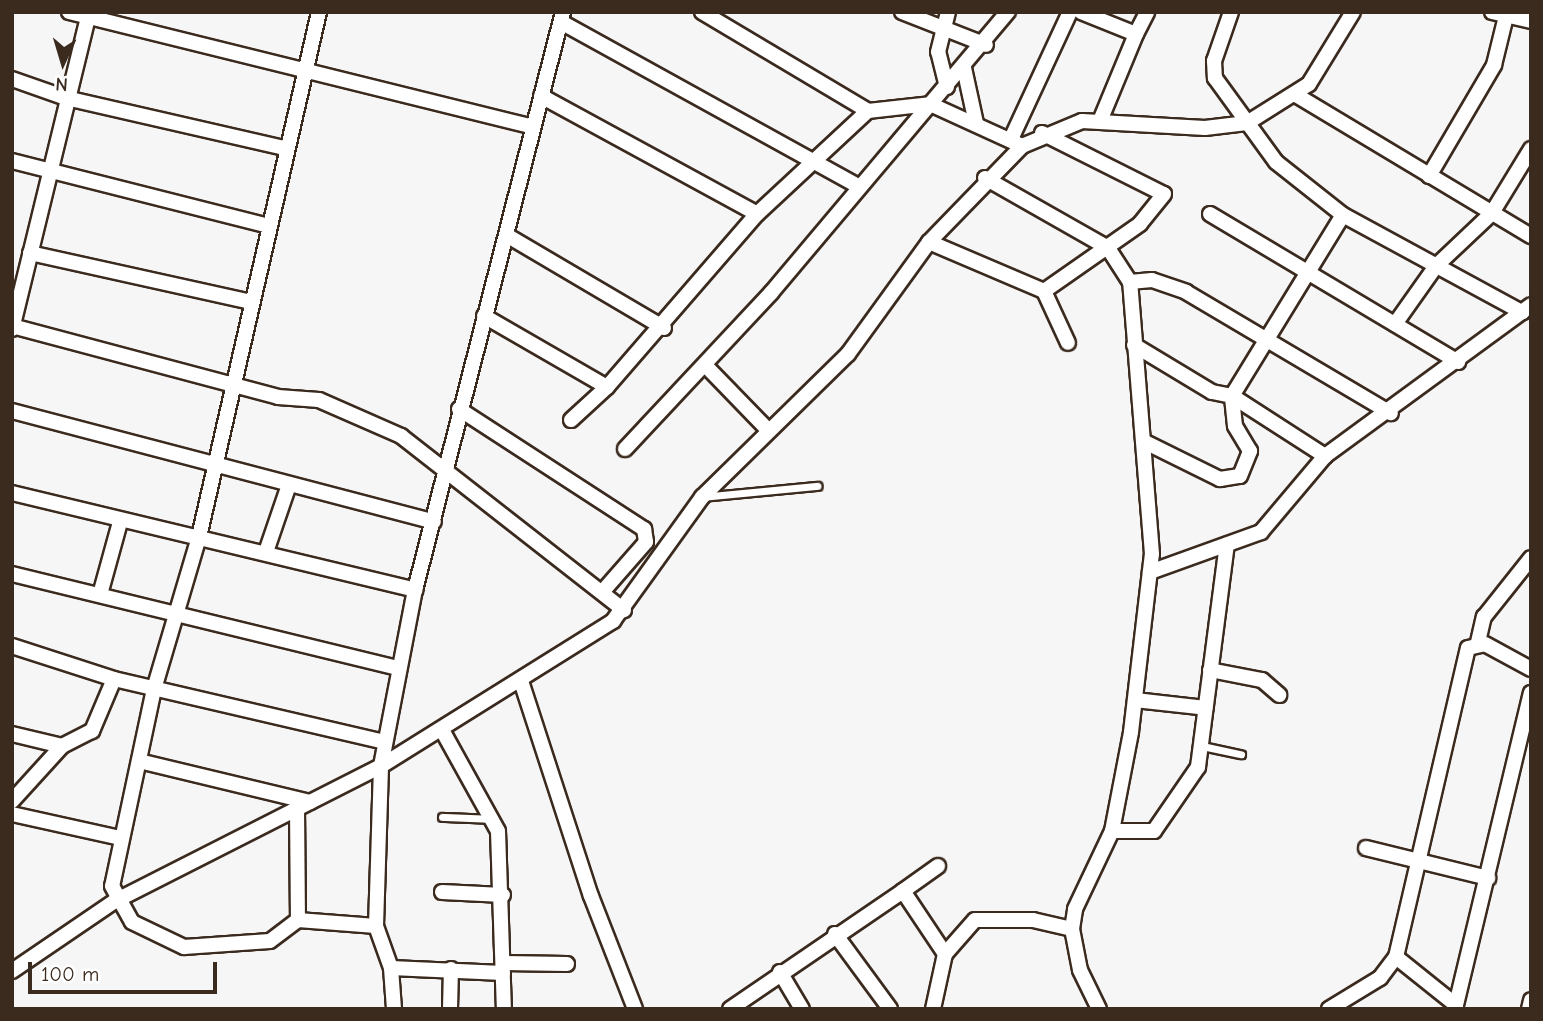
<!DOCTYPE html>
<style>
body{margin:0}
#map{position:relative;width:1543px;height:1021px;overflow:hidden;background:#f7f6f6;font-family:"Comic Neue",sans-serif}
div>[style]{position:absolute}
[style*='--x']{left:calc(var(--x)*1px);top:calc(var(--y)*1px);width:calc(var(--w)*1px);rotate:calc(var(--a)*1deg)}
.roads{filter:drop-shadow(2px 0 #3b2a1e) drop-shadow(-2px 0 #3b2a1e) drop-shadow(0 2px #3b2a1e) drop-shadow(0 -2px #3b2a1e)}
.lane>*{height:7px;margin:-3.5px;padding:0 3.5px;transform-origin:3.5px;border-radius:3.5px;background:#fff}
.street>*{height:14px;margin:-7px;padding:0 7px;transform-origin:7px;border-radius:7px;background:#fff}
span{translate:-50% -50%;white-space:nowrap;text-align:center;line-height:1.15;-webkit-text-stroke:6px #fff;paint-order:stroke}
.frame{position:absolute;inset:0;border:14px solid #3b2a1e;pointer-events:none}
.north{position:absolute;left:28px;top:28px;width:70px;height:70px;-webkit-text-stroke:5px #fff;paint-order:stroke;rotate:184deg;font-size:19px;font-weight:700;line-height:28px;text-align:center;color:#3b2a1e}
.north::after{content:'';display:block;margin:auto;width:24px;height:32px;background:#3b2a1e;clip-path:polygon(50% 0,100% 100%,50% 72%,0 100%)}
.scale{position:absolute;left:28px;top:962px;width:189px;height:32px;box-sizing:border-box;border:4px solid #3b2a1e;border-top:0;padding-left:9px;font-size:21px;line-height:24px;white-space:nowrap;color:#3b2a1e;-webkit-text-stroke:5px #fff;paint-order:stroke}
</style>
<div id="map">
<div class="roads">
<div class="lane">
<i style="--x:702;--y:497;--w:116;--a:-5.5"></i>
<i style="--x:1202;--y:746;--w:40;--a:12"></i>
<i style="--x:442;--y:817;--w:49;--a:2.3"></i>
</div>
<div class="street">
<i style="--x:69;--y:12;--w:478;--a:13.9"></i>
<i style="--x:319;--y:12;--w:539;--a:102.88"></i>
<i style="--x:199;--y:537;--w:159;--a:106.5"></i>
<i style="--x:154;--y:689;--w:201;--a:102"></i>
<i style="--x:112;--y:886;--w:41;--a:60.9"></i>
<i style="--x:132;--y:922;--w:58;--a:25.7"></i>
<i style="--x:184;--y:947;--w:86;--a:-4"></i>
<i style="--x:270;--y:941;--w:35;--a:-37"></i>
<i style="--x:298;--y:920;--w:78;--a:4.4"></i>
<i style="--x:702;--y:12;--w:193;--a:30.8"></i>
<i style="--x:902;--y:12;--w:90;--a:21.4"></i>
<i style="--x:1081;--y:12;--w:59;--a:21.8"></i>
<i style="--x:1136;--y:34;--w:25;--a:-63"></i>
<i style="--x:1231;--y:12;--w:52;--a:109.1"></i>
<i style="--x:1214;--y:61;--w:17;--a:87"></i>
<i style="--x:1215;--y:78;--w:104;--a:54"></i>
<i style="--x:1276;--y:162;--w:85;--a:38.3"></i>
<i style="--x:1343;--y:215;--w:204;--a:28.5"></i>
<i style="--x:1492;--y:12;--w:40;--a:13"></i>
<i style="--x:561;--y:22;--w:339;--a:28.9"></i>
<i style="--x:964;--y:68;--w:56;--a:77.7"></i>
<i style="--x:12;--y:79;--w:57;--a:19.4"></i>
<i style="--x:66;--y:98;--w:225;--a:12.9"></i>
<i style="--x:947;--y:87;--w:36;--a:-104"></i>
<i style="--x:938;--y:52;--w:41;--a:-76"></i>
<i style="--x:1296;--y:95;--w:274;--a:31"></i>
<i style="--x:541;--y:96;--w:246;--a:28.6"></i>
<i style="--x:1100;--y:121;--w:94;--a:-67.5"></i>
<i style="--x:1042;--y:133;--w:136;--a:26.6"></i>
<i style="--x:1164;--y:194;--w:38;--a:129"></i>
<i style="--x:1140;--y:224;--w:117;--a:145.1"></i>
<i style="--x:1011;--y:139;--w:140;--a:-65.1"></i>
<i style="--x:12;--y:161;--w:264;--a:14.2"></i>
<i style="--x:1429;--y:176;--w:129;--a:-59.6"></i>
<i style="--x:1494;--y:65;--w:55;--a:-76.2"></i>
<i style="--x:985;--y:178;--w:142;--a:29.6"></i>
<i style="--x:1108;--y:248;--w:40;--a:57.1"></i>
<i style="--x:1130;--y:282;--w:22;--a:-5"></i>
<i style="--x:1152;--y:280;--w:36;--a:19"></i>
<i style="--x:1186;--y:292;--w:238;--a:30.6"></i>
<i style="--x:1210;--y:214;--w:289;--a:30.8"></i>
<i style="--x:508;--y:236;--w:181;--a:30.5"></i>
<i style="--x:929;--y:242;--w:125;--a:23.1"></i>
<i style="--x:1044;--y:291;--w:57;--a:65.2"></i>
<i style="--x:30;--y:253;--w:226;--a:12.5"></i>
<i style="--x:484;--y:316;--w:142;--a:30"></i>
<i style="--x:607;--y:387;--w:229;--a:-49.1"></i>
<i style="--x:757;--y:214;--w:151;--a:-42.9"></i>
<i style="--x:868;--y:111;--w:62;--a:-6.4"></i>
<i style="--x:930;--y:104;--w:101;--a:24.5"></i>
<i style="--x:1395;--y:324;--w:71;--a:-54.7"></i>
<i style="--x:1436;--y:266;--w:77;--a:-43.4"></i>
<i style="--x:1492;--y:213;--w:75;--a:-58.6"></i>
<i style="--x:12;--y:326;--w:275;--a:14.9"></i>
<i style="--x:278;--y:397;--w:41;--a:4.2"></i>
<i style="--x:319;--y:400;--w:90;--a:23.7"></i>
<i style="--x:401;--y:436;--w:283;--a:38"></i>
<i style="--x:12;--y:329;--w:326;--a:-76.3"></i>
<i style="--x:1134;--y:345;--w:91;--a:31.1"></i>
<i style="--x:1212;--y:392;--w:20;--a:11"></i>
<i style="--x:1232;--y:396;--w:111;--a:32.8"></i>
<i style="--x:705;--y:365;--w:89;--a:45.9"></i>
<i style="--x:459;--y:409;--w:221;--a:33"></i>
<i style="--x:644;--y:529;--w:13;--a:81"></i>
<i style="--x:646;--y:542;--w:64;--a:131.2"></i>
<i style="--x:12;--y:411;--w:436;--a:14.7"></i>
<i style="--x:571;--y:420;--w:49;--a:-42.5"></i>
<i style="--x:1145;--y:442;--w:84;--a:26.3"></i>
<i style="--x:1220;--y:479;--w:20;--a:-9"></i>
<i style="--x:1240;--y:476;--w:27;--a:-68"></i>
<i style="--x:1250;--y:451;--w:29;--a:-121"></i>
<i style="--x:1235;--y:426;--w:30;--a:-96"></i>
<i style="--x:1232;--y:396;--w:212;--a:-58.5"></i>
<i style="--x:625;--y:449;--w:214;--a:-46.9"></i>
<i style="--x:771;--y:293;--w:368;--a:-49.9"></i>
<i style="--x:12;--y:493;--w:415;--a:13.5"></i>
<i style="--x:266;--y:552;--w:71;--a:-71.1"></i>
<i style="--x:1150;--y:572;--w:118;--a:-19.8"></i>
<i style="--x:1261;--y:532;--w:99;--a:-49.9"></i>
<i style="--x:1325;--y:456;--w:255;--a:-36.2"></i>
<i style="--x:12;--y:574;--w:397;--a:13.7"></i>
<i style="--x:101;--y:591;--w:72;--a:-74.6"></i>
<i style="--x:1478;--y:642;--w:26;--a:-77"></i>
<i style="--x:1484;--y:617;--w:75;--a:-51.5"></i>
<i style="--x:12;--y:646;--w:107;--a:17.9"></i>
<i style="--x:114;--y:679;--w:278;--a:13.1"></i>
<i style="--x:1210;--y:670;--w:53;--a:10.9"></i>
<i style="--x:1262;--y:680;--w:23;--a:41"></i>
<i style="--x:521;--y:681;--w:226;--a:72"></i>
<i style="--x:591;--y:896;--w:121;--a:68.7"></i>
<i style="--x:1135;--y:700;--w:71;--a:6.4"></i>
<i style="--x:442;--y:730;--w:115;--a:61"></i>
<i style="--x:498;--y:831;--w:178;--a:88.1"></i>
<i style="--x:12;--y:734;--w:51;--a:13.5"></i>
<i style="--x:139;--y:761;--w:176;--a:13.5"></i>
<i style="--x:12;--y:801;--w:74;--a:-47.7"></i>
<i style="--x:62;--y:746;--w:34;--a:-27"></i>
<i style="--x:92;--y:731;--w:56;--a:-67.1"></i>
<i style="--x:297;--y:808;--w:112;--a:89.5"></i>
<i style="--x:12;--y:814;--w:111;--a:12.5"></i>
<i style="--x:1112;--y:831;--w:42;--a:0"></i>
<i style="--x:1154;--y:831;--w:78;--a:-55.5"></i>
<i style="--x:1198;--y:767;--w:224;--a:-82.6"></i>
<i style="--x:1366;--y:848;--w:126;--a:13.8"></i>
<i style="--x:903;--y:891;--w:43;--a:-35.5"></i>
<i style="--x:442;--y:892;--w:61;--a:2.8"></i>
<i style="--x:835;--y:934;--w:93;--a:53.7"></i>
<i style="--x:1396;--y:957;--w:77;--a:38.7"></i>
<i style="--x:503;--y:963;--w:64;--a:0.9"></i>
<i style="--x:391;--y:968;--w:112;--a:2.6"></i>
<i style="--x:12;--y:971;--w:125;--a:-34.2"></i>
<i style="--x:115;--y:901;--w:298;--a:-26.9"></i>
<i style="--x:381;--y:766;--w:274;--a:-32"></i>
<i style="--x:613;--y:621;--w:153;--a:-54.3"></i>
<i style="--x:702;--y:497;--w:204;--a:-44.4"></i>
<i style="--x:848;--y:354;--w:138;--a:-54.1"></i>
<i style="--x:929;--y:242;--w:134;--a:-45.9"></i>
<i style="--x:1022;--y:146;--w:65;--a:-22.6"></i>
<i style="--x:1082;--y:121;--w:123;--a:3.3"></i>
<i style="--x:1205;--y:128;--w:42;--a:-6.8"></i>
<i style="--x:1247;--y:123;--w:73;--a:-32.2"></i>
<i style="--x:1309;--y:84;--w:84;--a:-58.6"></i>
<i style="--x:780;--y:972;--w:43;--a:59.3"></i>
<i style="--x:394;--y:1009;--w:41;--a:-94.2"></i>
<i style="--x:391;--y:968;--w:45;--a:-109.7"></i>
<i style="--x:376;--y:926;--w:160;--a:-88.2"></i>
<i style="--x:381;--y:766;--w:179;--a:-79.1"></i>
<i style="--x:415;--y:590;--w:597;--a:-75.64"></i>
<i style="--x:450;--y:1009;--w:40;--a:-88.6"></i>
<i style="--x:730;--y:1009;--w:209;--a:-34.3"></i>
<i style="--x:903;--y:891;--w:76;--a:56.3"></i>
<i style="--x:933;--y:1009;--w:56;--a:-77.7"></i>
<i style="--x:945;--y:954;--w:45;--a:-48.6"></i>
<i style="--x:975;--y:920;--w:58;--a:0"></i>
<i style="--x:1033;--y:920;--w:40;--a:13"></i>
<i style="--x:1099;--y:1009;--w:43;--a:-116"></i>
<i style="--x:1080;--y:970;--w:42;--a:-101"></i>
<i style="--x:1072;--y:929;--w:20;--a:-81"></i>
<i style="--x:1075;--y:909;--w:86;--a:-64.6"></i>
<i style="--x:1112;--y:831;--w:101;--a:-79.1"></i>
<i style="--x:1131;--y:732;--w:179;--a:-83.3"></i>
<i style="--x:1152;--y:554;--w:273;--a:-94.6"></i>
<i style="--x:1329;--y:1009;--w:60;--a:-31.3"></i>
<i style="--x:1380;--y:978;--w:26;--a:-53"></i>
<i style="--x:1396;--y:957;--w:317;--a:-76.9"></i>
<i style="--x:1468;--y:648;--w:17;--a:-13"></i>
<i style="--x:1485;--y:644;--w:52;--a:28.5"></i>
<i style="--x:1455;--y:1009;--w:325;--a:-76.5"></i>
<i style="--x:1529;--y:1009;--w:9;--a:-77"></i>
</div>
</div>
<div class="frame"></div>
<div class="north">N</div>
<div class="scale">100 m</div>
</div>
